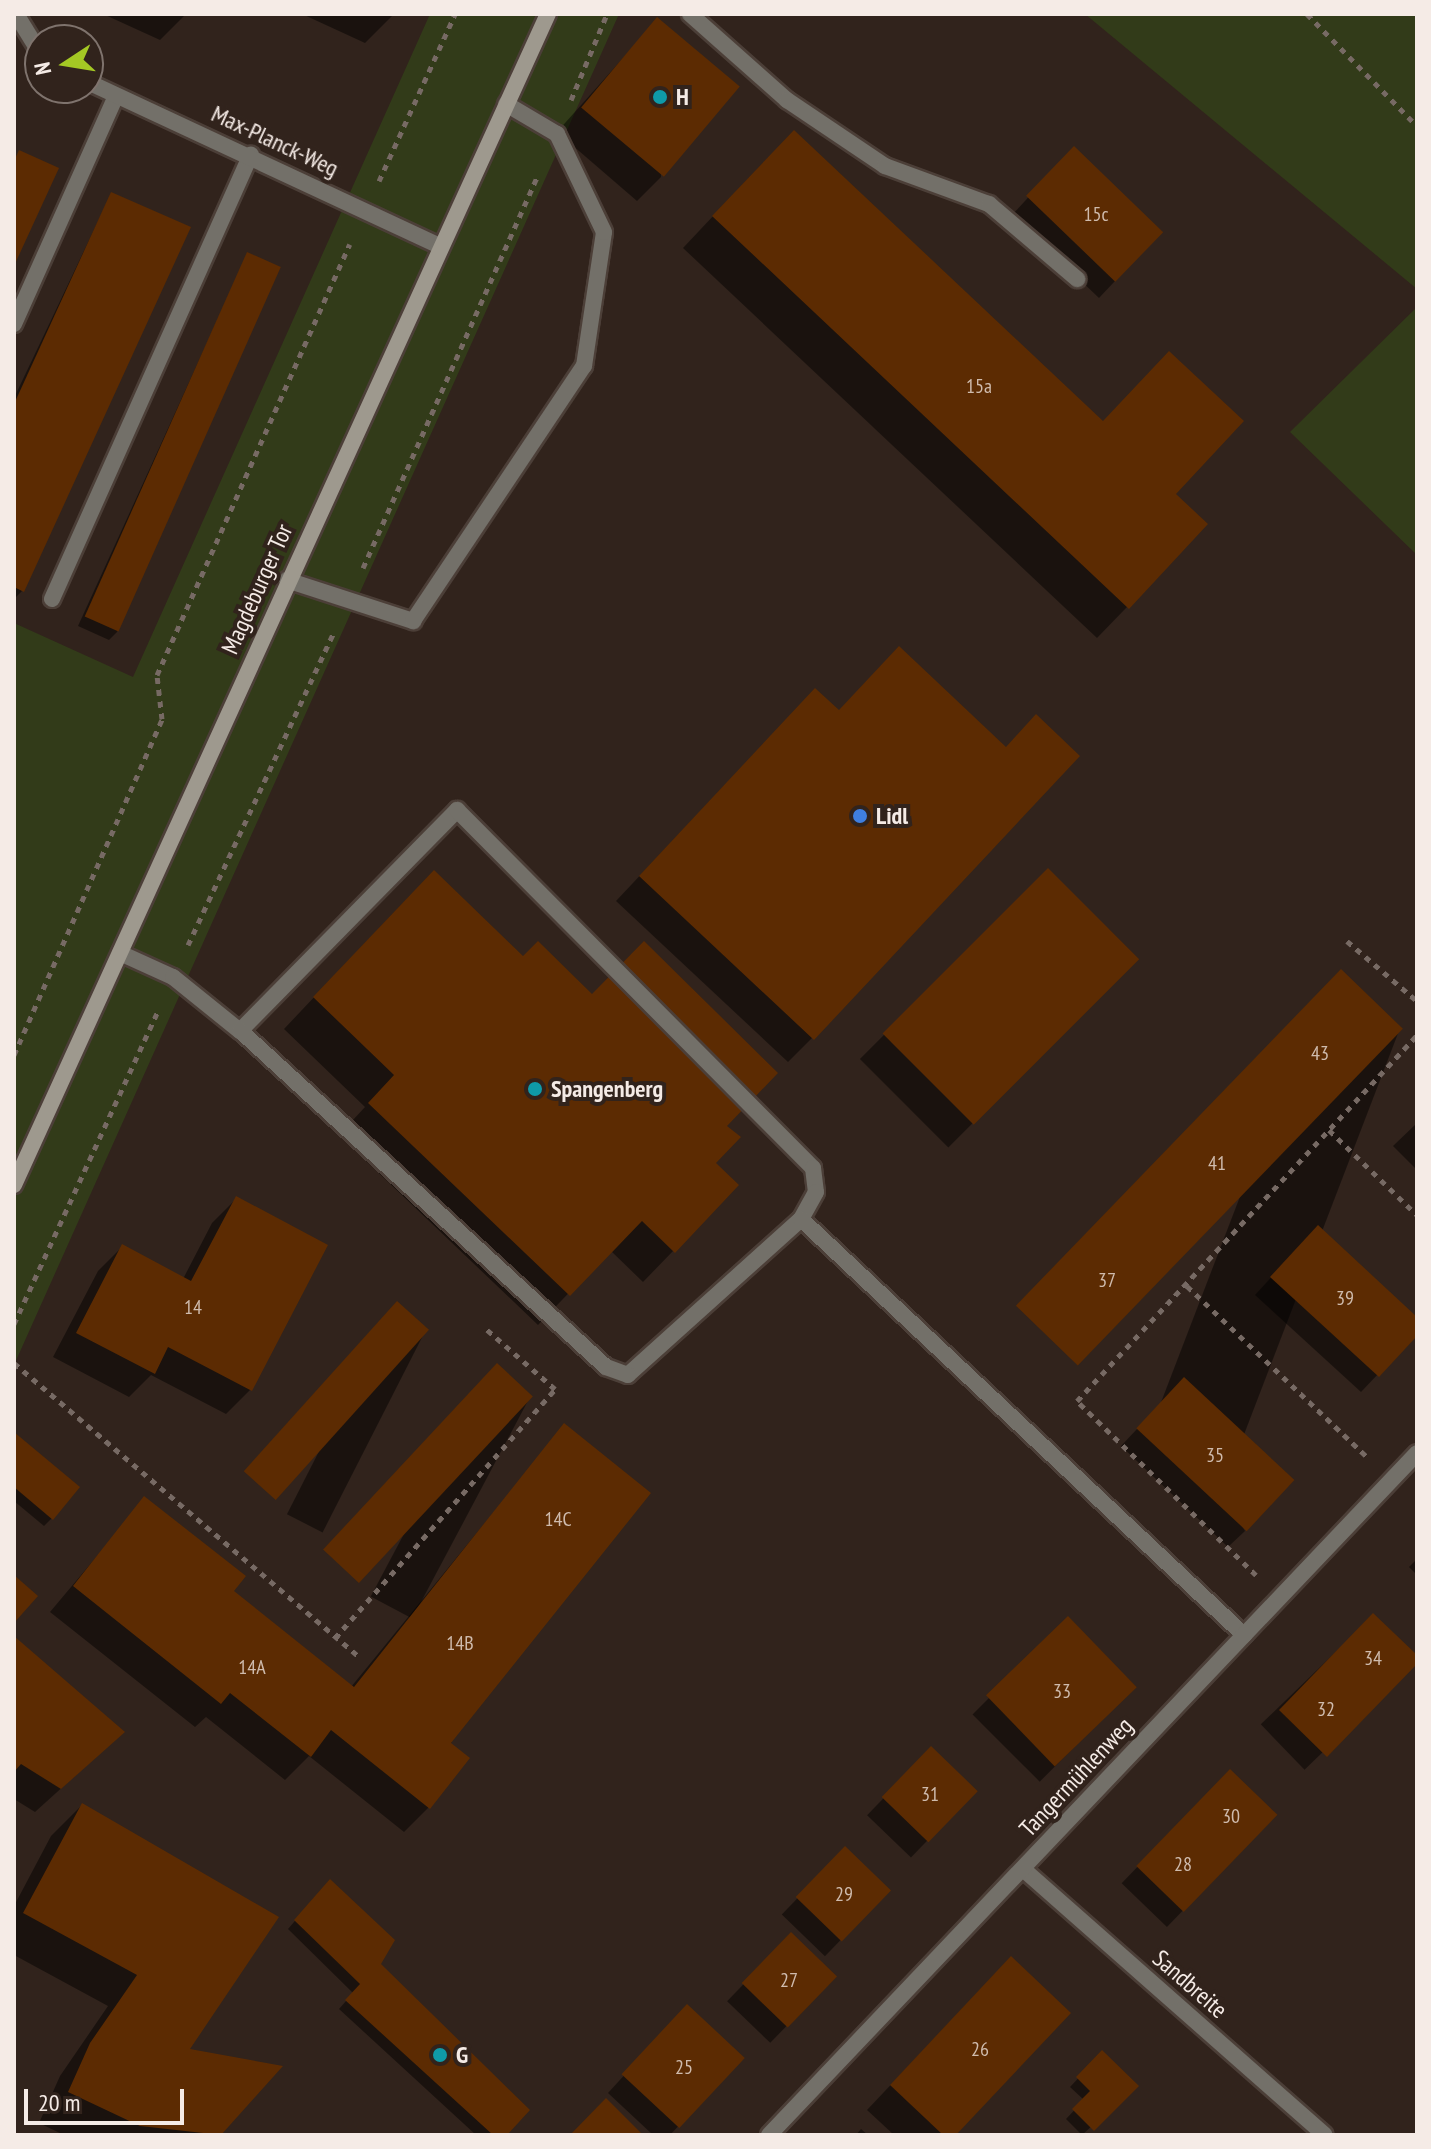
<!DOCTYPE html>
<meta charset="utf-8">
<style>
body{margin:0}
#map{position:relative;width:1431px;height:2149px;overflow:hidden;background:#31231c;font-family:"PT Sans Narrow",sans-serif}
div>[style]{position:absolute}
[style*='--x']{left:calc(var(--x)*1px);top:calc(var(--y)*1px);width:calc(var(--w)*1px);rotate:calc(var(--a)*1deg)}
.green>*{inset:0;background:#323b19}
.shadow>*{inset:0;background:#0007;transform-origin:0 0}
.building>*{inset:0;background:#5c2b02;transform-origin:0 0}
.path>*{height:5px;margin-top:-2.5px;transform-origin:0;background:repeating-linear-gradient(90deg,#776a64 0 6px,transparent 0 12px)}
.roads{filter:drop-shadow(2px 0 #4c3f38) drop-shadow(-2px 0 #4c3f38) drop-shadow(0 2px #4c3f38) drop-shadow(0 -2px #4c3f38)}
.lane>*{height:16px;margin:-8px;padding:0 8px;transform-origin:8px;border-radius:8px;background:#737069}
.street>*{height:16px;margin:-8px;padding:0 8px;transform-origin:8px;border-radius:8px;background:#737069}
.secondary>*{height:16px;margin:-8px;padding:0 8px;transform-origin:8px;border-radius:8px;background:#9e998e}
.dots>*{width:22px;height:22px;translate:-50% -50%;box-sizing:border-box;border:4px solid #31231c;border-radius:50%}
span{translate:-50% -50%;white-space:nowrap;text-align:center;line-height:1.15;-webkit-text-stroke:8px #31231c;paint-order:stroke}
.number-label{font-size:20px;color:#cfbbad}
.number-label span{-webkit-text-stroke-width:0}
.poi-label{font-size:24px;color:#f5ebe6;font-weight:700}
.left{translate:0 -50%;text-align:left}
.street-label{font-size:24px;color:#f5ebe6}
.frame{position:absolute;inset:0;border:16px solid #f5ebe6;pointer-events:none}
.north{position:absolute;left:24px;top:24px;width:80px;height:80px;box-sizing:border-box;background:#31231c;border:2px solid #7f736d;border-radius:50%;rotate:258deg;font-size:22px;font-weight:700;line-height:32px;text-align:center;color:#f5ebe6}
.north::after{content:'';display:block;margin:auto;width:28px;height:36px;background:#a4c824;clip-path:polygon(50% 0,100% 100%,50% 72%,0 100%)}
.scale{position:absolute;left:24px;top:2089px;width:160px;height:36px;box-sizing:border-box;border:4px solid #f5ebe6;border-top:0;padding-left:10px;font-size:24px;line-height:28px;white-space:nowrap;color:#f5ebe6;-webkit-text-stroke:6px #31231c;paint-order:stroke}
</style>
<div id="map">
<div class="green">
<i style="clip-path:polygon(430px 14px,619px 14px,14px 1365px,14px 623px,133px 677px)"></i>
<i style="clip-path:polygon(1085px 14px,1417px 14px,1417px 289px)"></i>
<i style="clip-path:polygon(1417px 307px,1417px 555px,1290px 432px)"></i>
</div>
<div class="shadow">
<i style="clip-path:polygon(103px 14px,186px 14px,160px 40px)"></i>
<i style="clip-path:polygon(302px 14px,394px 14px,365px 43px)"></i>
<i style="clip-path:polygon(657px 20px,661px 177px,637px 201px,557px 132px)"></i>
<i style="clip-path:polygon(763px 163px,1173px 494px,1127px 607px,1097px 638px,683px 248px)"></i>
<i style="clip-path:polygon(1058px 165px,1115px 281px,1099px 298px,1012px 215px)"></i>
<i style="clip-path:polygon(111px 194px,22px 591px,14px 599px,14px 398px)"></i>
<i style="clip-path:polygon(247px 255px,117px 632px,109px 640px,78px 626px)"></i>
<i style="clip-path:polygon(791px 715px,812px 1038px,788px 1062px,616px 901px)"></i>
<i style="left:1048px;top:871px;width:125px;height:266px;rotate:45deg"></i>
<i style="clip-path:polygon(403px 903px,592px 996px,726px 1125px,713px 1163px,737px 1185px,643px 1282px,610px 1250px,538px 1325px,339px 1135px,365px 1107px,284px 1029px)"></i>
<i style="left:1317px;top:996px;width:89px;height:466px;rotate:21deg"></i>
<i style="clip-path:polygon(1417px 1123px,1417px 1170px,1393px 1146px)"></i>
<i style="clip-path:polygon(236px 1199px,250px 1390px,226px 1414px,151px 1375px,129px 1397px,53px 1357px,98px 1271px,122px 1247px,183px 1279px,212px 1223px)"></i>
<i style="clip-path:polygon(1302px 1244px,1417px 1320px,1417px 1333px,1361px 1392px,1255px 1295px)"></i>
<i style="left:390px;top:1312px;width:40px;height:227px;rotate:27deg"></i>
<i style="left:489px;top:1374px;width:47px;height:252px;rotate:28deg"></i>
<i style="clip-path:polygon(1168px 1396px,1245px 1531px,1228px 1547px,1121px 1446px)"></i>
<i style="clip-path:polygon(564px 1426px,428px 1808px,404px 1832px,309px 1756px,285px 1780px,206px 1717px,195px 1727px,50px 1612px,145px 1499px,231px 1592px,351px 1687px)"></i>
<i style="clip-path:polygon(14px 1435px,52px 1518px,44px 1526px,14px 1501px)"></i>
<i style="clip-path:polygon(1417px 1559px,1417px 1575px,1409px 1567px)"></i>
<i style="left:1373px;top:1616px;width:63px;height:156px;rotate:46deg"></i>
<i style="left:1068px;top:1619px;width:95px;height:135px;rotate:45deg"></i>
<i style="clip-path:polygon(14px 1639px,98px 1755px,35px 1812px,14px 1799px)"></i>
<i style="left:931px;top:1749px;width:61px;height:92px;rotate:44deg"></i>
<i style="left:1230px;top:1771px;width:63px;height:156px;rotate:44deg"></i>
<i style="clip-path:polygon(82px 1805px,187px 2051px,279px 2067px,219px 2135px,64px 2135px,39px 2123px,60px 2076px,108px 2006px,14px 1955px,14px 1906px,51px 1836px)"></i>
<i style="left:845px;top:1849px;width:60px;height:91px;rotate:44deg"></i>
<i style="clip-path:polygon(322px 1889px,378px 1964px,505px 2135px,476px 2135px,339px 2009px,353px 1993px,288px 1929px)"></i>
<i style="left:791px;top:1935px;width:60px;height:92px;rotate:44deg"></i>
<i style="clip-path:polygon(987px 1983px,953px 2135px,894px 2135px,867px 2110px)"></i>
<i style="clip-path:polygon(671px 2024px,742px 2058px,670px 2135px,653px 2135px,608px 2093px)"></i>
<i style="clip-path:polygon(1102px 2053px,1136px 2086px,1082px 2135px,1066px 2119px,1084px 2100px,1070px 2087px)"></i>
<i style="clip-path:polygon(861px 2129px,868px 2135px,856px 2135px)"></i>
</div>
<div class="building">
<i style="left:657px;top:17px;width:108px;height:118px;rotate:40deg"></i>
<i style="clip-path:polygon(794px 130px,1103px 421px,1169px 351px,1244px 421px,1176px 494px,1208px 524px,1129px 609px,712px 216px)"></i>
<i style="left:1074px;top:146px;width:124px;height:69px;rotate:44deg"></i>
<i style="clip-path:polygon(19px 150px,59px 168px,14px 266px,14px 161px)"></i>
<i style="clip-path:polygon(111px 192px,191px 227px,24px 592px,14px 587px,14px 404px)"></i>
<i style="left:247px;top:252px;width:37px;height:399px;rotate:24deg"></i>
<i style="clip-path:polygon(899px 646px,1006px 747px,1036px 714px,1080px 756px,814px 1040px,639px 876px,815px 688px,839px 710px)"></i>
<i style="left:1048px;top:868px;width:129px;height:234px;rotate:45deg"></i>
<i style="clip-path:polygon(434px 870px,523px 956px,538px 941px,592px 994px,644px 941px,778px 1073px,727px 1126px,741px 1137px,716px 1163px,739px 1185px,675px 1253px,642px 1221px,570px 1296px,368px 1103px,394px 1075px,313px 997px)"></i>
<i style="left:1341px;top:969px;width:86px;height:468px;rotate:44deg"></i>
<i style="clip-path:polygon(236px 1196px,328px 1245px,252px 1391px,168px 1347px,155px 1374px,76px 1333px,122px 1244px,191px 1281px)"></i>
<i style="clip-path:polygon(1318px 1225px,1417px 1317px,1417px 1336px,1379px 1377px,1270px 1277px)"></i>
<i style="left:397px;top:1301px;width:43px;height:229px;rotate:42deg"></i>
<i style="left:497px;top:1363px;width:49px;height:255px;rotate:43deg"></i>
<i style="left:1184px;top:1377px;width:151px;height:70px;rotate:43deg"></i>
<i style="clip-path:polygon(564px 1423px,651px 1493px,451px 1743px,470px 1758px,430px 1809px,331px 1730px,311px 1757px,230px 1693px,221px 1704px,73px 1586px,144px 1496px,246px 1576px,234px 1591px,354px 1687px)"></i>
<i style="clip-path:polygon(14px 1432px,80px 1487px,53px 1520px,14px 1487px)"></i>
<i style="clip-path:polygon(14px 1575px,38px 1596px,14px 1623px)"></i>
<i style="clip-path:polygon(1373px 1613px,1417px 1655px,1417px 1664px,1327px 1757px,1279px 1710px)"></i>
<i style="left:1068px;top:1616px;width:99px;height:114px;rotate:46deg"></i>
<i style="clip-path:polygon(14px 1636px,125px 1732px,61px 1789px,21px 1764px,14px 1772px)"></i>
<i style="left:931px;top:1746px;width:65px;height:71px;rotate:44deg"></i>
<i style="left:1230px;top:1769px;width:66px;height:135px;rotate:44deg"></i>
<i style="clip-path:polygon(82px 1803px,279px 1917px,190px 2049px,283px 2066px,221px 2135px,140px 2126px,68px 2092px,90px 2043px,137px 1975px,23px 1913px)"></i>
<i style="left:845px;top:1846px;width:64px;height:71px;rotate:44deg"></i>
<i style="clip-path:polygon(330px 1879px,395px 1940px,381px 1964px,530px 2110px,507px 2135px,493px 2135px,345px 2000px,360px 1984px,294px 1920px)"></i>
<i style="left:791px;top:1932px;width:64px;height:71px;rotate:44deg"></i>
<i style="clip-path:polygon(1011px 1956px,1071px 2013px,956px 2135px,943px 2135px,890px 2085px)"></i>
<i style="left:687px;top:2004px;width:79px;height:96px;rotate:43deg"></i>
<i style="clip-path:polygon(1102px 2050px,1139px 2086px,1094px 2131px,1072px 2109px,1090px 2091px,1076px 2077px)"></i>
<i style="clip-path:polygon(606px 2098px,643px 2135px,570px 2135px)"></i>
</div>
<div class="path">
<i style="--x:1307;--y:14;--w:157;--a:45.5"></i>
<i style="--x:571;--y:100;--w:93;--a:-67.3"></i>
<i style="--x:379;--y:181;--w:183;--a:-65.5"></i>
<i style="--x:363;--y:568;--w:430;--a:-66"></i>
<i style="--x:1347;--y:941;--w:92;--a:40.6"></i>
<i style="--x:188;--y:945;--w:345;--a:-65"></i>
<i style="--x:14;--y:1055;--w:367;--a:-66.2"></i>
<i style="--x:162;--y:719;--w:44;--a:-96.5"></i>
<i style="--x:157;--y:675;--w:472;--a:-65.9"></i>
<i style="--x:1329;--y:1130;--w:122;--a:44"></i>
<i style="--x:1187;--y:1286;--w:248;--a:43.5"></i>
<i style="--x:14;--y:1324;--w:347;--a:-65.3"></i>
<i style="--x:14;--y:1363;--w:453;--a:40.4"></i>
<i style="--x:1256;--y:1575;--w:250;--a:-135.8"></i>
<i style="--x:1077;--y:1401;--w:500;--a:-47.1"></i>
<i style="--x:335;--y:1638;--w:332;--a:-48.5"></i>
<i style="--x:555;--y:1389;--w:93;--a:-138.9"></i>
</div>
<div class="roads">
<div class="lane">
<i style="--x:690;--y:14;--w:130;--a:41.6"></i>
<i style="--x:787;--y:100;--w:118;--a:34"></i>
<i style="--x:885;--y:166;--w:111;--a:20.1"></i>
<i style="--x:989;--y:204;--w:116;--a:40.4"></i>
<i style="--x:14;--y:324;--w:250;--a:-65.9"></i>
<i style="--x:287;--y:580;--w:133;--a:18"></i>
<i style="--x:413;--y:621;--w:307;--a:-56.2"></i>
<i style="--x:584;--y:366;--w:135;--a:-81.5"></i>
<i style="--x:604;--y:232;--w:109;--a:-115.6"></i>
<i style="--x:557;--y:134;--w:59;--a:-149.5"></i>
<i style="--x:52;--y:599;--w:487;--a:-65.9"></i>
<i style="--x:120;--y:953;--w:58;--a:24.4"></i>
<i style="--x:173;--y:977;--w:86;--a:38.9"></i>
<i style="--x:240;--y:1031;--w:310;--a:-45.5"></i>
<i style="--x:457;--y:810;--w:505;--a:45.16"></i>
<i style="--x:813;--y:1168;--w:24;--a:83"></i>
<i style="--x:816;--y:1192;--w:31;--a:119"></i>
<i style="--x:801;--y:1219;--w:233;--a:138"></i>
<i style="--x:628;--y:1375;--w:23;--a:-160"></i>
<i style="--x:606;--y:1367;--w:497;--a:-137.4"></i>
<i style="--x:801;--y:1219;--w:608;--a:43.2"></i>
</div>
<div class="street">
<i style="--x:16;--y:14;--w:46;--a:58.4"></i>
<i style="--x:88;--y:82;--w:388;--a:25"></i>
<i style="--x:1023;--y:1869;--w:402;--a:41.4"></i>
<i style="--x:769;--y:2135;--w:941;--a:-46.46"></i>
</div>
<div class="secondary">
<i style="--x:14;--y:1185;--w:1287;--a:-65.49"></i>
</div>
</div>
<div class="dots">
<i style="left:660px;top:97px;background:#0f9aa8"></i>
<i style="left:860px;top:816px;background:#3f7fe0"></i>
<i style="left:535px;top:1089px;background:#0f9aa8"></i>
<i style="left:440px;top:2055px;background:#0f9aa8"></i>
</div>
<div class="number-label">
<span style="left:1096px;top:214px">15c</span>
<span style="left:979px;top:386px">15a</span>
<span style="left:1320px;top:1053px">43</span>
<span style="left:1217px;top:1163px">41</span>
<span style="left:1107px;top:1280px">37</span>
<span style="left:1345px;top:1298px">39</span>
<span style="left:193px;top:1307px">14</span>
<span style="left:1215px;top:1455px">35</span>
<span style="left:558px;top:1519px">14C</span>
<span style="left:460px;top:1643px">14B</span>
<span style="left:1373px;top:1658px">34</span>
<span style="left:252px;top:1667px">14A</span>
<span style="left:1062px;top:1691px">33</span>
<span style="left:1326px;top:1709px">32</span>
<span style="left:930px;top:1794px">31</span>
<span style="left:1231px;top:1816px">30</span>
<span style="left:1183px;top:1864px">28</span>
<span style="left:844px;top:1894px">29</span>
<span style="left:789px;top:1980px">27</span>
<span style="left:980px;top:2049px">26</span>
<span style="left:684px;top:2067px">25</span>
</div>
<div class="poi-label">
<span class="left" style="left:676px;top:97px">H</span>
<span class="left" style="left:876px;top:816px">Lidl</span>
<span class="left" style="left:551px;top:1089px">Spangenberg</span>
<span class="left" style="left:456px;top:2055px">G</span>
</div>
<div class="street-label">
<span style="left:275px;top:141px;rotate:25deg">Max-Planck-Weg</span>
<span style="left:257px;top:589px;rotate:-66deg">Magdeburger Tor</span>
<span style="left:1076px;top:1777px;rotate:-47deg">Tangermühlenweg</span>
<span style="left:1190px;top:1984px;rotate:41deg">Sandbreite</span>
</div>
<div class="frame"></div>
<div class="north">N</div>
<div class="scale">20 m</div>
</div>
